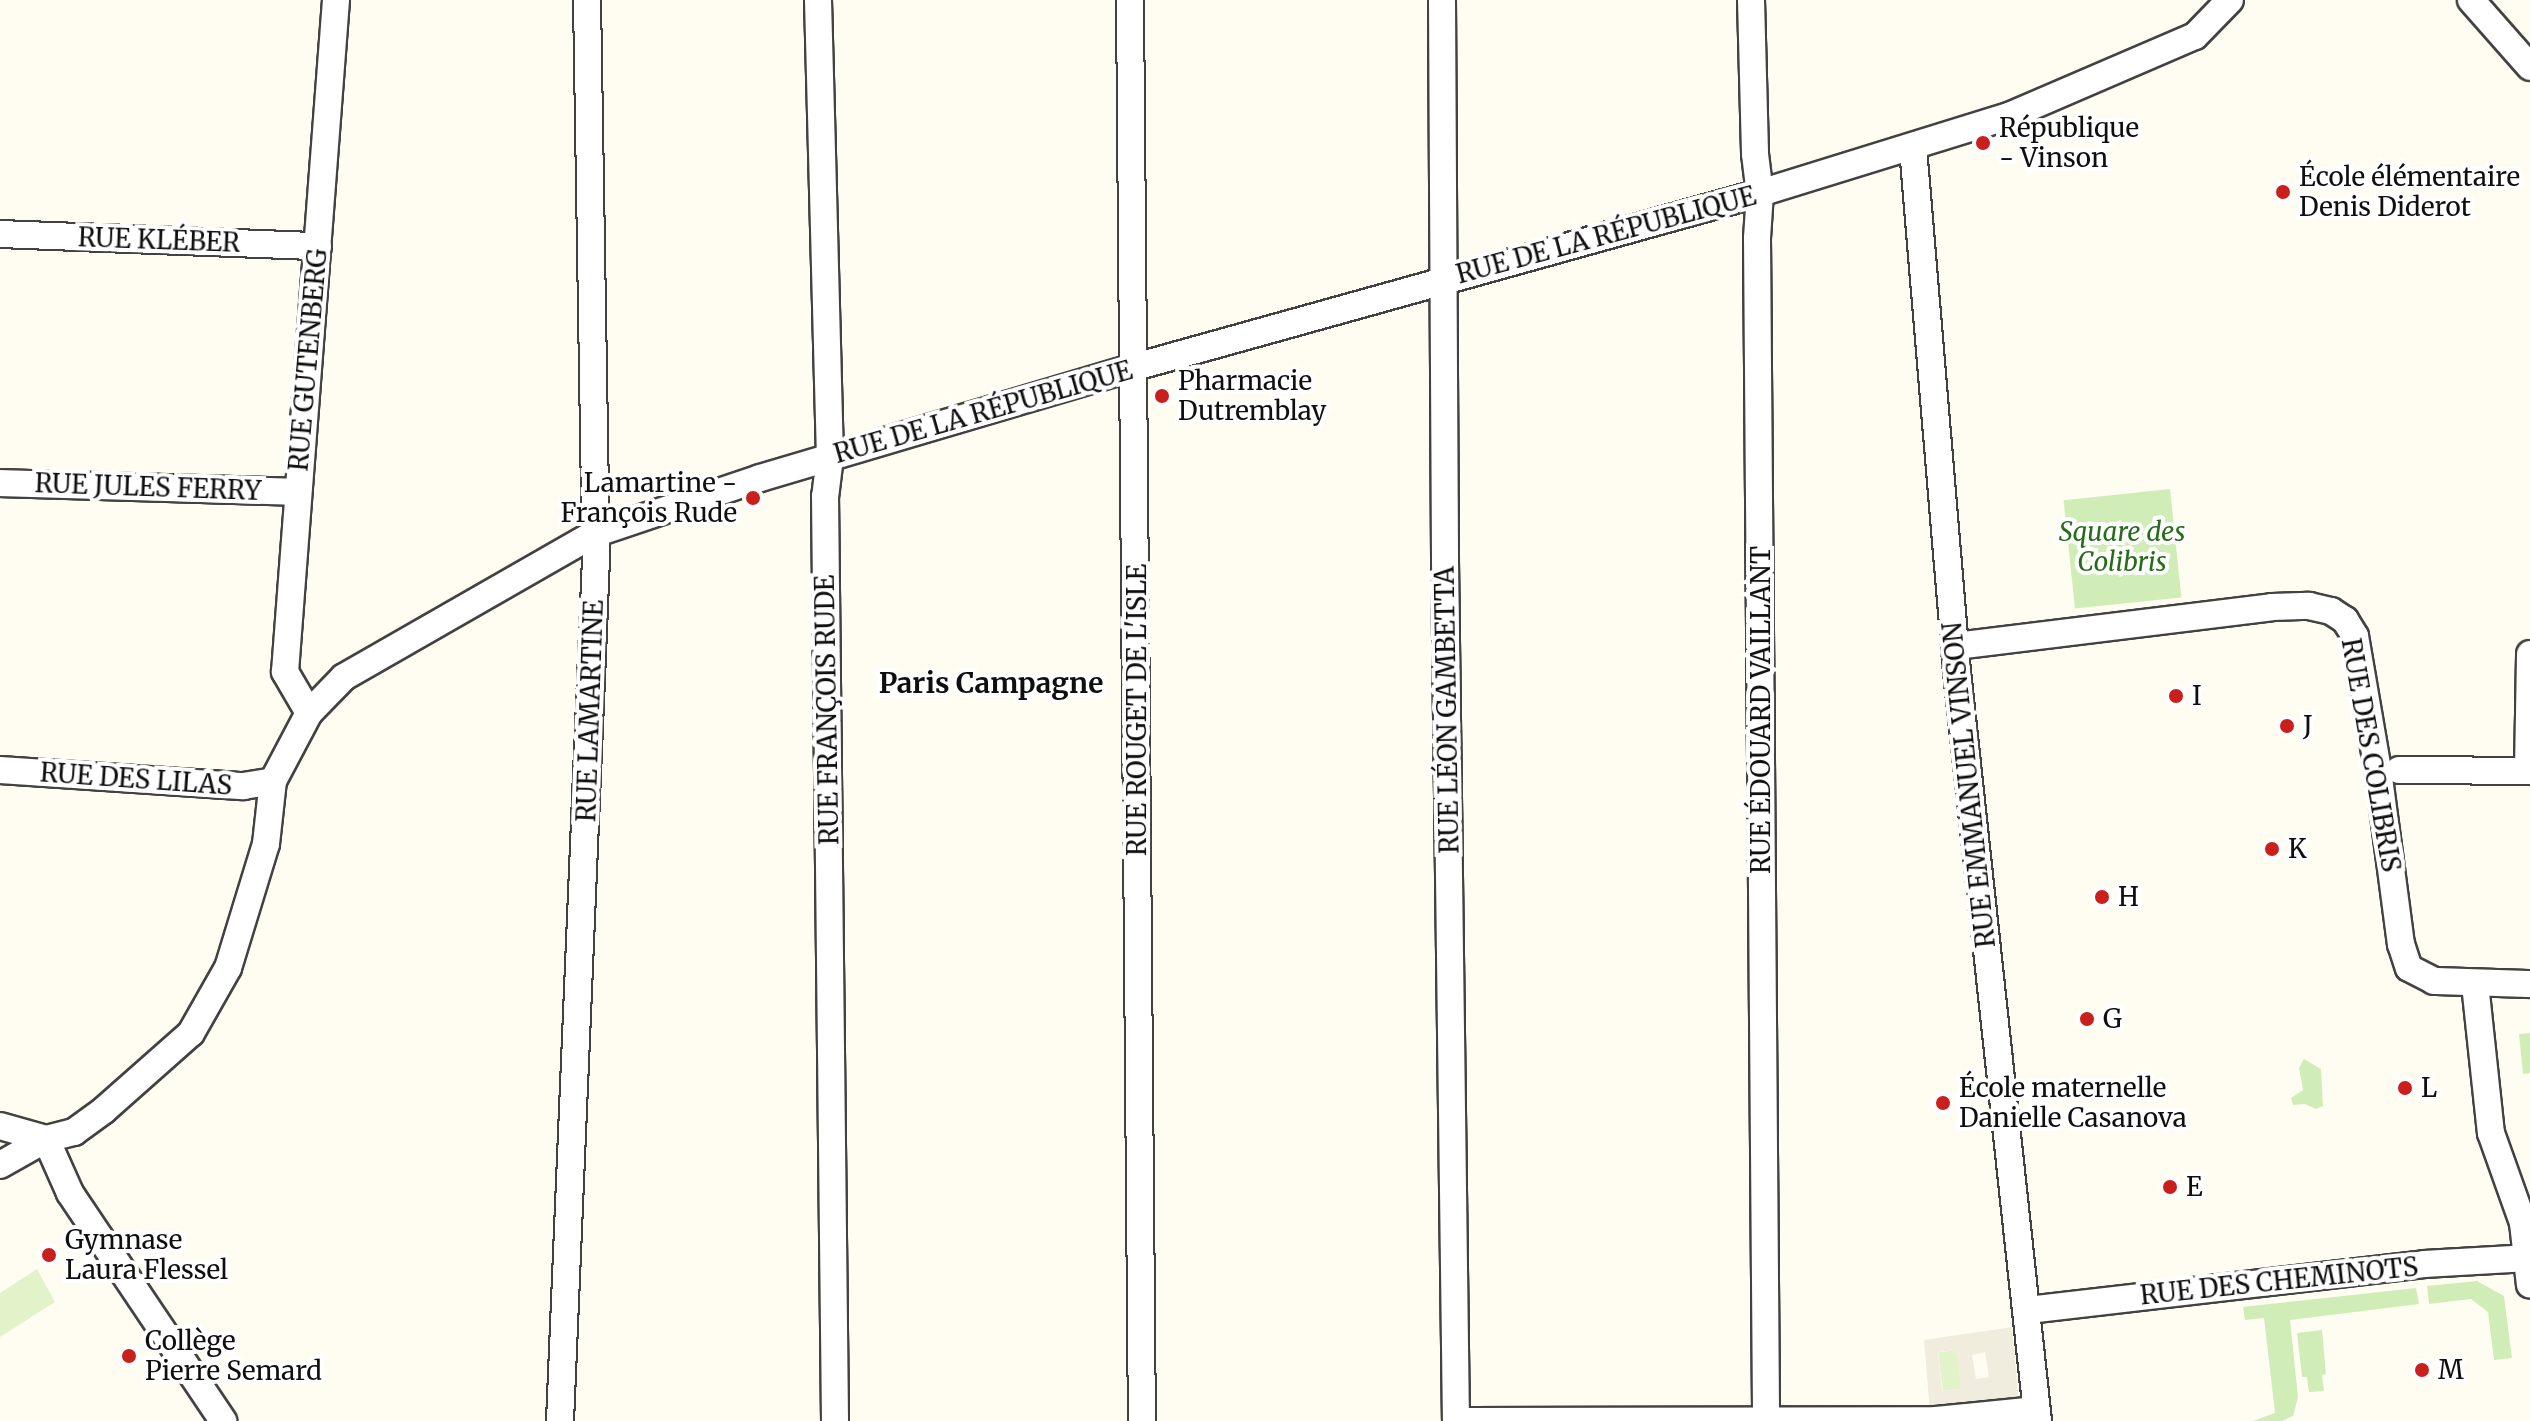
<!DOCTYPE html>
<meta charset="utf-8">
<style>
body{margin:0}
#map{position:relative;width:2530px;height:1421px;overflow:hidden;background:#fffdf1;font-family:Merriweather,serif}
div>[style]{position:absolute}
[style*='--x']{left:calc(var(--x)*1px);top:calc(var(--y)*1px);width:calc(var(--w)*1px);rotate:calc(var(--a)*1deg)}
.green>*{inset:0;background:#d0edb8;transform-origin:0 0}
.pitch>*{inset:0;background:#e2f3ca;transform-origin:0 0}
.plaza>*{inset:0;background:#f1edde}
.roads{filter:drop-shadow(2px 0 #424242) drop-shadow(-2px 0 #424242) drop-shadow(0 2px #424242) drop-shadow(0 -2px #424242)}
.minor>*{height:26px;margin:-13px;padding:0 13px;transform-origin:13px;border-radius:13px;background:#fff}
.dots>*{width:22px;height:22px;translate:-50% -50%;box-sizing:border-box;border:4px solid #fff;border-radius:50%}
span{translate:-50% -50%;white-space:nowrap;text-align:center;line-height:1.15;-webkit-text-stroke:8px #fff;paint-order:stroke}
.poi-label{font-size:26px;color:#0f0f0f}
.left{translate:0 -50%;text-align:left}
.right{translate:-100% -50%;text-align:right}
.street-label{font-size:26px;color:#0f0f0f}
.park-label{font-size:26px;color:#266c1a;font-style:italic}
.neighbourhood-label{font-size:28px;color:#0f0f0f;font-weight:700}
</style>
<div id="map">
<div class="green">
<i style="left:2170px;top:489px;width:109px;height:107px;rotate:84deg"></i>
<i style="clip-path:polygon(2530px 1033px,2530px 1073px,2523px 1074px,2519px 1034px)"></i>
<i style="clip-path:polygon(2304px 1059px,2321px 1069px,2323px 1106px,2316px 1109px,2305px 1104px,2293px 1105px,2291px 1098px,2303px 1090px,2299px 1068px)"></i>
<i style="clip-path:polygon(2477px 1281px,2504px 1296px,2512px 1358px,2494px 1360px,2488px 1312px,2471px 1299px,2429px 1304px,2427px 1286px)"></i>
<i style="clip-path:polygon(2416px 1288px,2419px 1304px,2290px 1320px,2298px 1397px,2293px 1416px,2282px 1421px,2253px 1421px,2275px 1413px,2264px 1318px,2245px 1320px,2243px 1307px)"></i>
<i style="clip-path:polygon(2322px 1330px,2326px 1374px,2322px 1375px,2324px 1391px,2309px 1392px,2307px 1377px,2302px 1377px,2297px 1333px)"></i>
</div>
<div class="pitch">
<i style="clip-path:polygon(37px 1269px,55px 1302px,0 1337px,0 1293px)"></i>
<i style="left:1957px;top:1350px;width:39px;height:19px;rotate:83deg"></i>
</div>
<div class="plaza">
<i style="clip-path:polygon(evenodd,2012px 1327px,2018px 1393px,2014px 1402px,1930px 1413px,1924px 1340px,2012px 1327px,1957px 1350px,1961px 1389px,1942px 1391px,1938px 1352px,1957px 1350px,2012px 1327px,1985px 1352px,1989px 1377px,1976px 1379px,1972px 1355px,1985px 1352px)"></i>
</div>
<div class="roads">
<div class="minor">
<i style="--x:818;--y:0;--w:457;--a:88.5"></i>
<i style="--x:830;--y:457;--w:39;--a:97"></i>
<i style="--x:825;--y:496;--w:925;--a:89.38"></i>
<i style="--x:1130;--y:0;--w:1421;--a:89.52"></i>
<i style="--x:1442;--y:0;--w:561;--a:89.69"></i>
<i style="--x:1445;--y:561;--w:860;--a:89.27"></i>
<i style="--x:1751;--y:0;--w:154;--a:88.5"></i>
<i style="--x:1755;--y:154;--w:39;--a:83"></i>
<i style="--x:1760;--y:193;--w:45;--a:93.8"></i>
<i style="--x:1757;--y:238;--w:1183;--a:89.56"></i>
<i style="--x:2471;--y:0;--w:89;--a:48.6"></i>
<i style="--x:1913;--y:148;--w:526;--a:85.2"></i>
<i style="--x:1957;--y:672;--w:753;--a:83.83"></i>
<i style="--x:0;--y:234;--w:318;--a:2.2"></i>
<i style="--x:0;--y:483;--w:297;--a:1.7"></i>
<i style="--x:1956;--y:646;--w:318;--a:-7"></i>
<i style="--x:2272;--y:607;--w:37;--a:-2"></i>
<i style="--x:2309;--y:606;--w:23;--a:13"></i>
<i style="--x:2331;--y:611;--w:17;--a:33"></i>
<i style="--x:2345;--y:620;--w:19;--a:58"></i>
<i style="--x:2355;--y:636;--w:136;--a:80.3"></i>
<i style="--x:2378;--y:770;--w:176;--a:82.5"></i>
<i style="--x:2401;--y:944;--w:25;--a:72"></i>
<i style="--x:2409;--y:968;--w:28;--a:27"></i>
<i style="--x:2434;--y:981;--w:96;--a:1.8"></i>
<i style="--x:309;--y:713;--w:48;--a:-120.3"></i>
<i style="--x:285;--y:672;--w:674;--a:-85.66"></i>
<i style="--x:0;--y:770;--w:244;--a:3.8"></i>
<i style="--x:243;--y:786;--w:30;--a:-9"></i>
<i style="--x:2399;--y:770;--w:131;--a:0.4"></i>
<i style="--x:2528;--y:771;--w:117;--a:-89"></i>
<i style="--x:2475;--y:984;--w:150;--a:83.9"></i>
<i style="--x:2491;--y:1133;--w:96;--a:70.4"></i>
<i style="--x:2523;--y:1223;--w:62;--a:83.6"></i>
<i style="--x:0;--y:1126;--w:48;--a:15.8"></i>
<i style="--x:46;--y:1139;--w:29;--a:-14"></i>
<i style="--x:74;--y:1132;--w:37;--a:-36"></i>
<i style="--x:104;--y:1110;--w:116;--a:-41.5"></i>
<i style="--x:191;--y:1033;--w:75;--a:-60.4"></i>
<i style="--x:228;--y:968;--w:130;--a:-73"></i>
<i style="--x:266;--y:844;--w:63;--a:-83.7"></i>
<i style="--x:273;--y:781;--w:77;--a:-62.1"></i>
<i style="--x:309;--y:713;--w:50;--a:-45.8"></i>
<i style="--x:344;--y:677;--w:288;--a:-29.8"></i>
<i style="--x:594;--y:534;--w:175;--a:-18.6"></i>
<i style="--x:760;--y:478;--w:391;--a:-16.5"></i>
<i style="--x:1135;--y:367;--w:649;--a:-15.56"></i>
<i style="--x:1760;--y:193;--w:261;--a:-17.2"></i>
<i style="--x:2009;--y:116;--w:202;--a:-23.3"></i>
<i style="--x:2195;--y:36;--w:50;--a:-45.8"></i>
<i style="--x:0;--y:1165;--w:53;--a:-29.5"></i>
<i style="--x:46;--y:1139;--w:59;--a:66"></i>
<i style="--x:70;--y:1193;--w:275;--a:56.1"></i>
<i style="--x:2028;--y:1310;--w:399;--a:-6.6"></i>
<i style="--x:2424;--y:1264;--w:106;--a:-3.2"></i>
<i style="--x:560;--y:1421;--w:863;--a:-87.61"></i>
<i style="--x:596;--y:559;--w:559;--a:-90.92"></i>
<i style="--x:1467;--y:1421;--w:469;--a:-0.1"></i>
<i style="--x:1936;--y:1420;--w:101;--a:-5.7"></i>
</div>
</div>
<div class="dots">
<i style="left:1983px;top:143px;background:#c91f1d"></i>
<i style="left:2283px;top:192px;background:#c91f1d"></i>
<i style="left:1162px;top:396px;background:#c91f1d"></i>
<i style="left:753px;top:498px;background:#c91f1d"></i>
<i style="left:2176px;top:696px;background:#c91f1d"></i>
<i style="left:2287px;top:726px;background:#c91f1d"></i>
<i style="left:2272px;top:849px;background:#c91f1d"></i>
<i style="left:2102px;top:897px;background:#c91f1d"></i>
<i style="left:2087px;top:1019px;background:#c91f1d"></i>
<i style="left:2405px;top:1088px;background:#c91f1d"></i>
<i style="left:1943px;top:1103px;background:#c91f1d"></i>
<i style="left:2170px;top:1187px;background:#c91f1d"></i>
<i style="left:49px;top:1255px;background:#c91f1d"></i>
<i style="left:129px;top:1356px;background:#c91f1d"></i>
<i style="left:2422px;top:1370px;background:#c91f1d"></i>
</div>
<div class="poi-label">
<span class="left" style="left:1999px;top:143px">République<br>- Vinson</span>
<span class="left" style="left:2299px;top:192px">École élémentaire<br>Denis Diderot</span>
<span class="left" style="left:1178px;top:396px">Pharmacie<br>Dutremblay</span>
<span class="right" style="left:737px;top:498px">Lamartine -<br>François Rude</span>
<span class="left" style="left:2192px;top:696px">I</span>
<span class="left" style="left:2303px;top:726px">J</span>
<span class="left" style="left:2288px;top:849px">K</span>
<span class="left" style="left:2118px;top:897px">H</span>
<span class="left" style="left:2103px;top:1019px">G</span>
<span class="left" style="left:1959px;top:1103px">École maternelle<br>Danielle Casanova</span>
<span class="left" style="left:2421px;top:1088px">L</span>
<span class="left" style="left:2186px;top:1187px">E</span>
<span class="left" style="left:65px;top:1255px">Gymnase<br>Laura Flessel</span>
<span class="left" style="left:145px;top:1356px">Collège<br>Pierre Semard</span>
<span class="left" style="left:2438px;top:1370px">M</span>
</div>
<div class="street-label">
<span style="left:1606px;top:235px;rotate:-15deg">RUE DE LA RÉPUBLIQUE</span>
<span style="left:159px;top:240px;rotate:2deg">RUE KLÉBER</span>
<span style="left:308px;top:360px;rotate:-85deg">RUE GUTENBERG</span>
<span style="left:983px;top:412px;rotate:-16deg">RUE DE LA RÉPUBLIQUE</span>
<span style="left:148px;top:487px;rotate:2deg">RUE JULES FERRY</span>
<span style="left:827px;top:710px;rotate:-91deg">RUE FRANÇOIS RUDE</span>
<span style="left:1137px;top:710px;rotate:-90deg">RUE ROUGET DE L'ISLE</span>
<span style="left:1447px;top:710px;rotate:-91deg">RUE LÉON GAMBETTA</span>
<span style="left:1761px;top:710px;rotate:-90deg">RUE ÉDOUARD VAILLANT</span>
<span style="left:590px;top:711px;rotate:-88deg">RUE LAMARTINE</span>
<span style="left:2371px;top:755px;rotate:80deg">RUE DES COLIBRIS</span>
<span style="left:136px;top:779px;rotate:4deg">RUE DES LILAS</span>
<span style="left:1969px;top:785px;rotate:-96deg">RUE EMMANUEL VINSON</span>
<span style="left:2279px;top:1281px;rotate:-6deg">RUE DES CHEMINOTS</span>
</div>
<div class="park-label">
<span style="left:2122px;top:547px">Square des<br>Colibris</span>
</div>
<div class="neighbourhood-label">
<span style="left:991px;top:683px">Paris Campagne</span>
</div>
</div>
